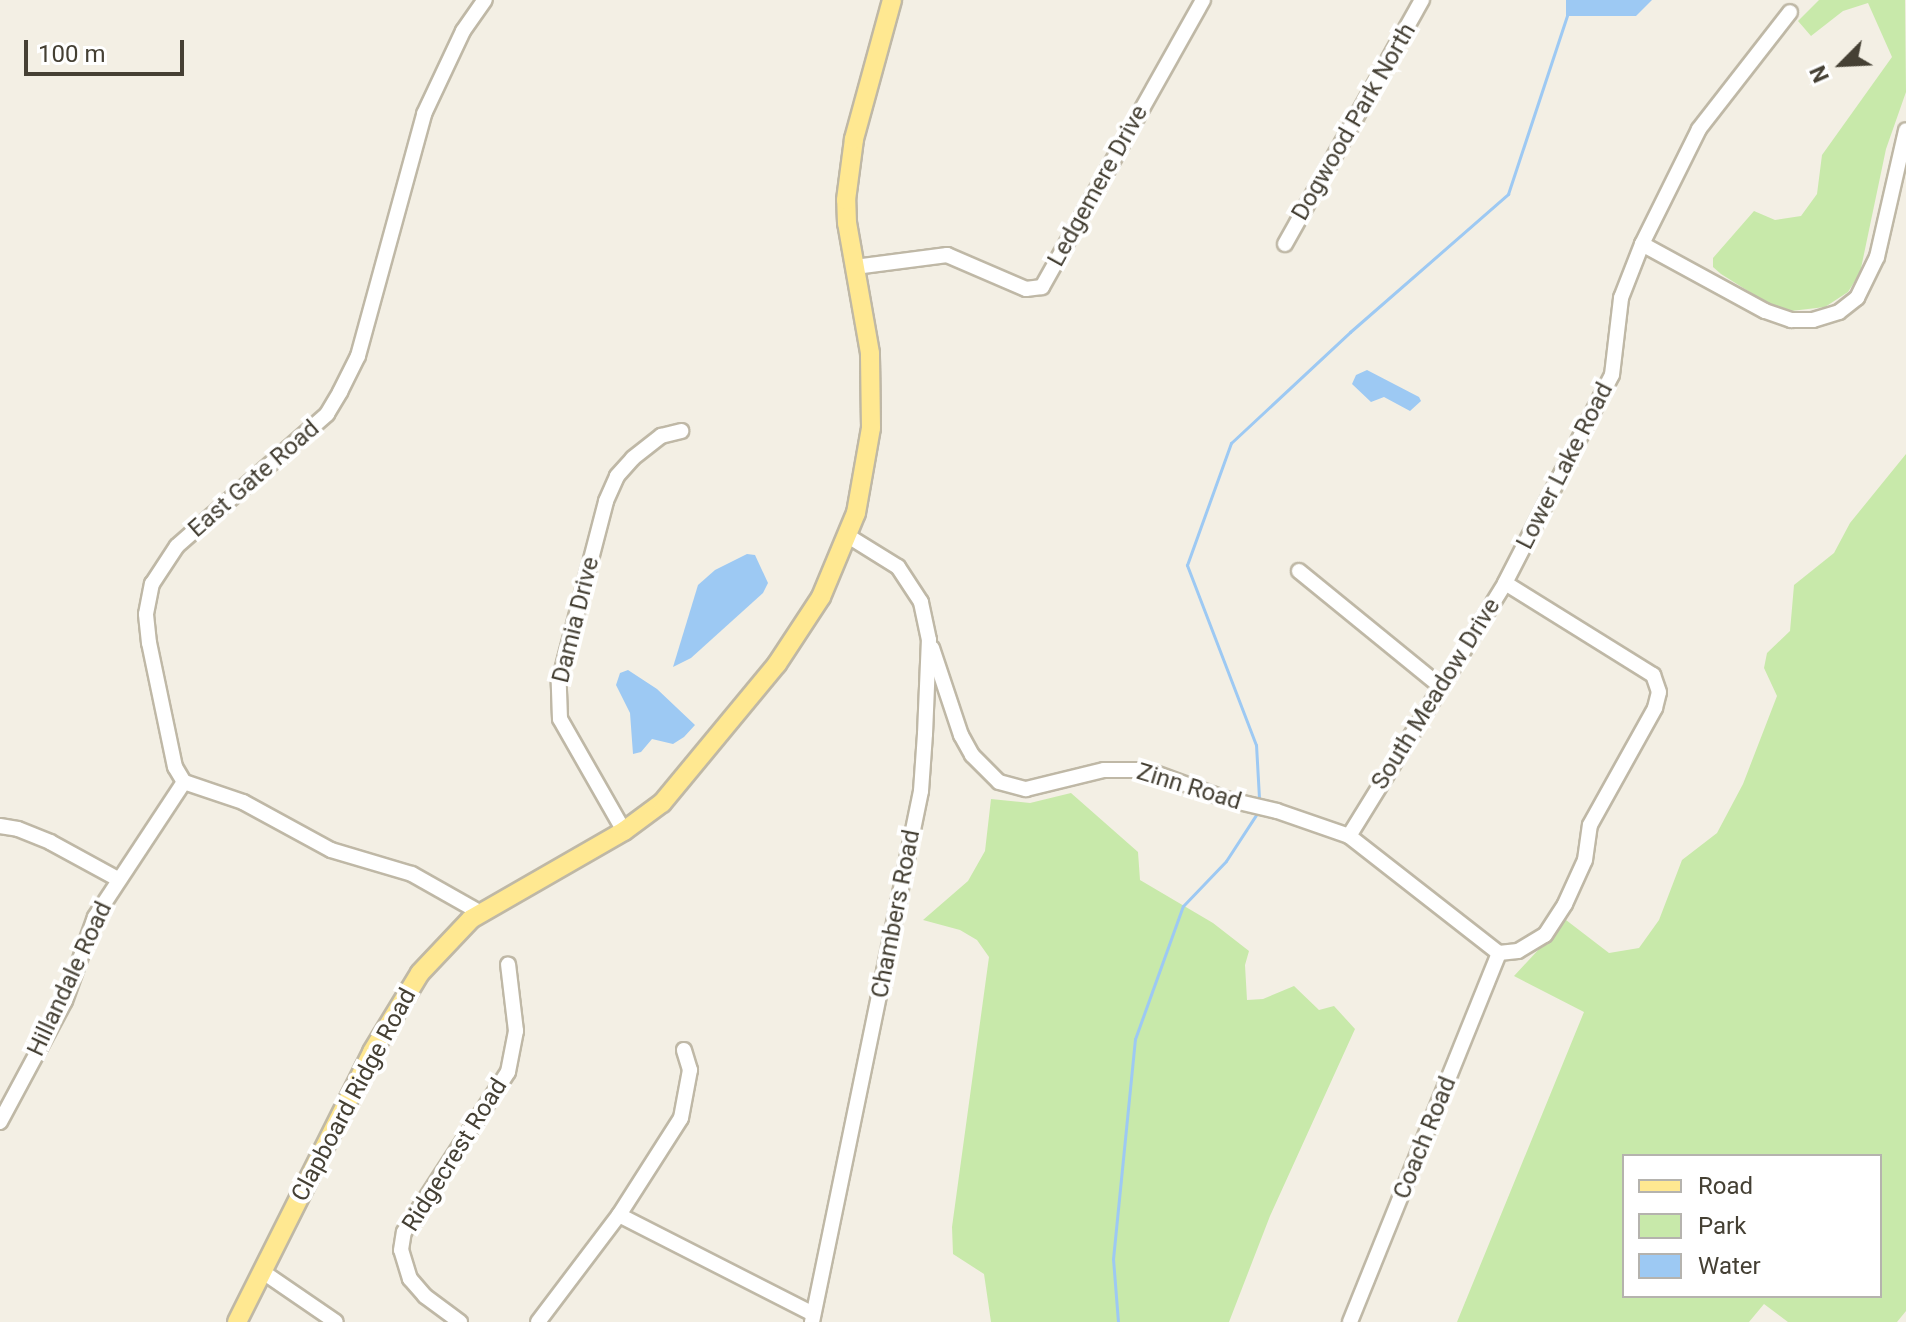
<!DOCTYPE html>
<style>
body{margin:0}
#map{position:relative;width:1906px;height:1322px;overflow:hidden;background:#f3efe4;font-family:Roboto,sans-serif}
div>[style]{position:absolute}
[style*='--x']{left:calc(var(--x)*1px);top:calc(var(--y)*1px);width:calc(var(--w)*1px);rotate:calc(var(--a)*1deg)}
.green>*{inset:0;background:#c8e9aa}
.water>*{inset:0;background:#9dc9f3}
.stream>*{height:3px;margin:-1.5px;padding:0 1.5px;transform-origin:1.5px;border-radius:1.5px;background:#9dc9f3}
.roads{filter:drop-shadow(2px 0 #bfb8a6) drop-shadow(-2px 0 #bfb8a6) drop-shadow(0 2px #bfb8a6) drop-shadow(0 -2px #bfb8a6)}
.minor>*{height:14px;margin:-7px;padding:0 7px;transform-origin:7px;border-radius:7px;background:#fff}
.major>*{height:18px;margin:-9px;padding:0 9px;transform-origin:9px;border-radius:9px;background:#ffe891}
span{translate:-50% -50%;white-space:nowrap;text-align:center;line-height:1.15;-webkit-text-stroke:8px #fff;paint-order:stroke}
.street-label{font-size:24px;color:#454034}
.legend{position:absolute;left:1622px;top:1154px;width:260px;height:144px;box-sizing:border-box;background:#fff;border:2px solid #b5b3ae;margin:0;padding:10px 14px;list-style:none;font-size:24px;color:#454034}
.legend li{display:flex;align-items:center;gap:16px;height:40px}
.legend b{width:40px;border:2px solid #b5b3ae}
.north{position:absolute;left:1802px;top:24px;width:80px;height:80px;-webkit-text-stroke:6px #fff;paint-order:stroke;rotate:246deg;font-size:22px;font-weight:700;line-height:32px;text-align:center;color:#454034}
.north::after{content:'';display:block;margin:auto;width:28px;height:36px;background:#454034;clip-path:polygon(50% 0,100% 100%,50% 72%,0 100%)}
.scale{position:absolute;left:24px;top:40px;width:160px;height:36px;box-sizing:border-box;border:4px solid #454034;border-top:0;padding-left:10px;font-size:24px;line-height:28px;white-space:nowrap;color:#454034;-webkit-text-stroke:6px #fff;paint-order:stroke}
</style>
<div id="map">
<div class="green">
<i style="clip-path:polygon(1819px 0,1905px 0,1906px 92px,1886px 149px,1860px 273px,1848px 292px,1825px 307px,1791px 311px,1764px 301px,1721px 274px,1713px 267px,1713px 258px,1754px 211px,1775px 220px,1801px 216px,1817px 194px,1822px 155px,1892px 57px,1868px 3px,1843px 11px,1811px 36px,1798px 21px)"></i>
<i style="clip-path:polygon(evenodd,1906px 454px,1906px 1311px,1897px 1322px,1788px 1322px,1764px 1304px,1749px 1322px,1457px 1322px,1584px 1012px,1514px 976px,1566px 920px,1609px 953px,1639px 948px,1659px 920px,1682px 860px,1717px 833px,1743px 784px,1777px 696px,1764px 668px,1767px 653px,1790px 631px,1794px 585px,1834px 553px,1850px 523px,1906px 454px,1624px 1156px,1880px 1156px,1880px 1296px,1624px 1296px,1624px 1156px)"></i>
<i style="clip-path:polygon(1071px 793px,1138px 852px,1140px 880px,1213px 923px,1249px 951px,1245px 965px,1247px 1000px,1263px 999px,1294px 986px,1319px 1010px,1334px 1006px,1355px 1029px,1270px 1216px,1229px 1322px,991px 1322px,984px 1274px,953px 1254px,952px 1227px,989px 957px,977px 940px,960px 930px,923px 920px,968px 881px,985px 851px,991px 799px,1030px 803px)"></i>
</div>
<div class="water">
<i style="clip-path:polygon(1566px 0,1652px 0,1636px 16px,1566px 16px)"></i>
<i style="clip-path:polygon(1367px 370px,1419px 397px,1421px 401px,1410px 411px,1384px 397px,1371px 402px,1352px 384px,1356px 375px)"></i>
<i style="clip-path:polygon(747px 554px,755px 555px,768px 583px,763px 593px,691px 658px,673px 667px,698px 585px,715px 570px)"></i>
<i style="clip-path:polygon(628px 670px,657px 689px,695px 725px,684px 737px,673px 744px,652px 739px,641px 752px,633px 754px,630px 713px,616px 685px,620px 673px)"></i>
</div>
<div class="stream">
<i style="--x:1259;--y:798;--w:53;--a:-93.2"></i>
<i style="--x:1256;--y:745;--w:193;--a:-111"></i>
<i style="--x:1187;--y:565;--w:130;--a:-70.2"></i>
<i style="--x:1231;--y:443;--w:163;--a:-43"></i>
<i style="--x:1350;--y:332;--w:210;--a:-41.1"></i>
<i style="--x:1508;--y:194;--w:188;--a:-71.7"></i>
<i style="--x:1118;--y:1322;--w:63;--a:-94.5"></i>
<i style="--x:1113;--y:1259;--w:221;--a:-84.3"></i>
<i style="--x:1135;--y:1039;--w:141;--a:-70.2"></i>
<i style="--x:1183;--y:906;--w:62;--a:-46.3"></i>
<i style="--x:1226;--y:861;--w:55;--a:-56.9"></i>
</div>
<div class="roads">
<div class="minor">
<i style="--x:1285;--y:244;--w:280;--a:-60.7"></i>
<i style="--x:1642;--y:244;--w:140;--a:28.6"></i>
<i style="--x:1765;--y:311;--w:28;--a:19"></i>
<i style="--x:1791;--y:320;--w:22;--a:0"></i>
<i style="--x:1813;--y:320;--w:27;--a:-17"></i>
<i style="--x:1839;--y:312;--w:23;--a:-38"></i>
<i style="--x:1857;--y:298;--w:46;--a:-64"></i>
<i style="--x:1877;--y:257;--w:130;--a:-77.1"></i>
<i style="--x:855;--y:267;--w:93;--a:-7.4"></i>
<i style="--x:947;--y:255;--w:86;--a:23.3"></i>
<i style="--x:1026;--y:289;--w:16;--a:-7"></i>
<i style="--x:1042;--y:287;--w:329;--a:-60.7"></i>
<i style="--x:1299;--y:571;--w:183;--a:39.2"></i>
<i style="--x:932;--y:648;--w:92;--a:71.6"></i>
<i style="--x:961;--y:735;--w:23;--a:61"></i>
<i style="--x:972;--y:755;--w:38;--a:45"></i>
<i style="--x:999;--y:782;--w:28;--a:15"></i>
<i style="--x:1026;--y:789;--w:80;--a:-13.7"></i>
<i style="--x:1104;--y:770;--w:43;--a:0"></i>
<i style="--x:1147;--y:770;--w:84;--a:20.2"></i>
<i style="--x:1226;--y:799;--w:52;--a:13.2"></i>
<i style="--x:1277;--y:811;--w:76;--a:19.1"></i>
<i style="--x:1349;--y:836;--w:190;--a:38"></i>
<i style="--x:184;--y:782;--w:17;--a:-121"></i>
<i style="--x:175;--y:767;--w:127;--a:-101.8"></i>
<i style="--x:149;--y:643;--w:29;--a:-96"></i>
<i style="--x:146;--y:614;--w:31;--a:-79"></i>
<i style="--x:152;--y:584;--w:45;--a:-56.7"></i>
<i style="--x:177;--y:546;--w:200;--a:-41.3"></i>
<i style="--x:327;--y:414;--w:26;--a:-59"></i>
<i style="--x:340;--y:392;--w:40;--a:-63.4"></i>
<i style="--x:358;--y:356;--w:251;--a:-74.7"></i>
<i style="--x:424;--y:114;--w:92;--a:-64.8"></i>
<i style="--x:463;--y:31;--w:38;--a:-55"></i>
<i style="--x:184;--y:782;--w:62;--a:18.7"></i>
<i style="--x:243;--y:802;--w:100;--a:28.6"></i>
<i style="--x:331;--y:850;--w:84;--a:16.5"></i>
<i style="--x:412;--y:874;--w:79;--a:29.5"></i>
<i style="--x:0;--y:826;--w:18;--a:9"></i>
<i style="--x:18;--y:829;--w:35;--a:22"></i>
<i style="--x:50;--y:842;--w:77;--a:28.6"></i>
<i style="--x:624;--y:831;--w:129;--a:-119.7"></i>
<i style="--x:560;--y:719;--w:37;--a:-92"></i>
<i style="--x:559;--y:682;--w:187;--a:-75.4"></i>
<i style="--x:606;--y:501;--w:27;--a:-66"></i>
<i style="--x:617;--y:476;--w:24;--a:-48"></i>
<i style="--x:633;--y:458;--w:36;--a:-38"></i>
<i style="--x:661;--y:436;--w:21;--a:-14"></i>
<i style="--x:1349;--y:836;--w:297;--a:-58.3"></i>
<i style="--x:1505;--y:583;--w:234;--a:-62.8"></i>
<i style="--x:1612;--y:375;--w:78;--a:-83.3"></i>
<i style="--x:1621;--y:298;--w:58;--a:-68.7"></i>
<i style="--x:1642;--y:244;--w:128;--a:-63.6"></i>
<i style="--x:1699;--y:129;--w:148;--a:-52.1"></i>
<i style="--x:1499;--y:953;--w:19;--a:-6"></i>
<i style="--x:1518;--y:951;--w:31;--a:-31"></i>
<i style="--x:1545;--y:935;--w:37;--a:-57"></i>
<i style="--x:1565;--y:904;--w:48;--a:-65.6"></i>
<i style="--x:1585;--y:860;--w:35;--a:-82"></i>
<i style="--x:1590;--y:825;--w:134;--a:-60.9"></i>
<i style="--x:1655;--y:708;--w:16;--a:-76"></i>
<i style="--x:1659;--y:692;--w:18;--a:-109"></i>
<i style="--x:1653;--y:675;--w:174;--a:-148.1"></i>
<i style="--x:0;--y:1122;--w:137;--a:-61.8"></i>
<i style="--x:65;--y:1001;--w:89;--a:-70.3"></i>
<i style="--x:95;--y:917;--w:162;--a:-56.6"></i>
<i style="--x:619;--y:1215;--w:218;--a:27"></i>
<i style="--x:263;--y:1272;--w:88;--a:34.4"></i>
<i style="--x:460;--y:1322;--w:44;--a:-143.4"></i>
<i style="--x:425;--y:1296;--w:23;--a:-131"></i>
<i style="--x:410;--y:1279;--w:30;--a:-107"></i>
<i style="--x:401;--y:1250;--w:18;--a:-81"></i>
<i style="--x:404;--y:1232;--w:191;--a:-57"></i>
<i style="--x:508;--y:1072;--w:42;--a:-79"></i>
<i style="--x:516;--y:1031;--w:67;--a:-96.8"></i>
<i style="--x:538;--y:1322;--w:134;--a:-52.9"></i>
<i style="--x:619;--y:1215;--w:115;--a:-57.4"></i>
<i style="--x:681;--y:1118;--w:49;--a:-79.4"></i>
<i style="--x:690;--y:1070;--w:21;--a:-107"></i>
<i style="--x:812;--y:1322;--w:542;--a:-78.4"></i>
<i style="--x:921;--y:791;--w:57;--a:-86"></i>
<i style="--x:925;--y:734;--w:94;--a:-87.6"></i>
<i style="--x:929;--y:640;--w:39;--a:-102"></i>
<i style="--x:921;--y:602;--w:42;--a:-123.3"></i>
<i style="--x:898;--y:567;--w:59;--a:-148.2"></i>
<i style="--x:1350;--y:1322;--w:398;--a:-68"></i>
</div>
<div class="major">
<i style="--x:237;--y:1322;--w:302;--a:-63.4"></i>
<i style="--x:372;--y:1052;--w:92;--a:-58.7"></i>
<i style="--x:420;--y:973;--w:74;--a:-46.6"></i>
<i style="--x:471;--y:919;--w:177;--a:-29.9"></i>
<i style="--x:624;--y:831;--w:47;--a:-36.4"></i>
<i style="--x:662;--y:803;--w:180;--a:-50.4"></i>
<i style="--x:777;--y:664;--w:80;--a:-56.7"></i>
<i style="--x:821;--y:597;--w:91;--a:-67.4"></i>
<i style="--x:856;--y:513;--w:86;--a:-80"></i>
<i style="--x:871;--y:428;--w:75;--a:-90.8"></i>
<i style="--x:870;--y:353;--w:132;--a:-100"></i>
<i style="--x:847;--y:223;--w:23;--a:-92"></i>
<i style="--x:846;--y:200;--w:62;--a:-82.5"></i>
<i style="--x:854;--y:139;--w:144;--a:-74.7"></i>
</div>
</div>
<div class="street-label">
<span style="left:1354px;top:122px;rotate:-60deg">Dogwood Park North</span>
<span style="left:1098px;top:186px;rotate:-61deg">Ledgemere Drive</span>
<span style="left:1565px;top:466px;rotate:-63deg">Lower Lake Road</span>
<span style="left:254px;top:479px;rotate:-41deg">East Gate Road</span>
<span style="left:576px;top:620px;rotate:-76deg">Damia Drive</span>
<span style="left:1436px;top:694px;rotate:-58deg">South Meadow Drive</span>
<span style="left:1189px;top:787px;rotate:17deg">Zinn Road</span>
<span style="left:896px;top:914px;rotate:-79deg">Chambers Road</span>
<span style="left:70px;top:979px;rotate:-65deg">Hillandale Road</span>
<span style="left:354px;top:1095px;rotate:-62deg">Clapboard Ridge Road</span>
<span style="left:1425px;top:1138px;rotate:-68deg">Coach Road</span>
<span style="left:455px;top:1155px;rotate:-58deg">Ridgecrest Road</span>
</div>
<ul class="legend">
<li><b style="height:10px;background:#ffe891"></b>Road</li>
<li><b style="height:22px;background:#c8e9aa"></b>Park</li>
<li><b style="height:22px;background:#9dc9f3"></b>Water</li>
</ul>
<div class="north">N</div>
<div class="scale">100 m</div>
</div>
